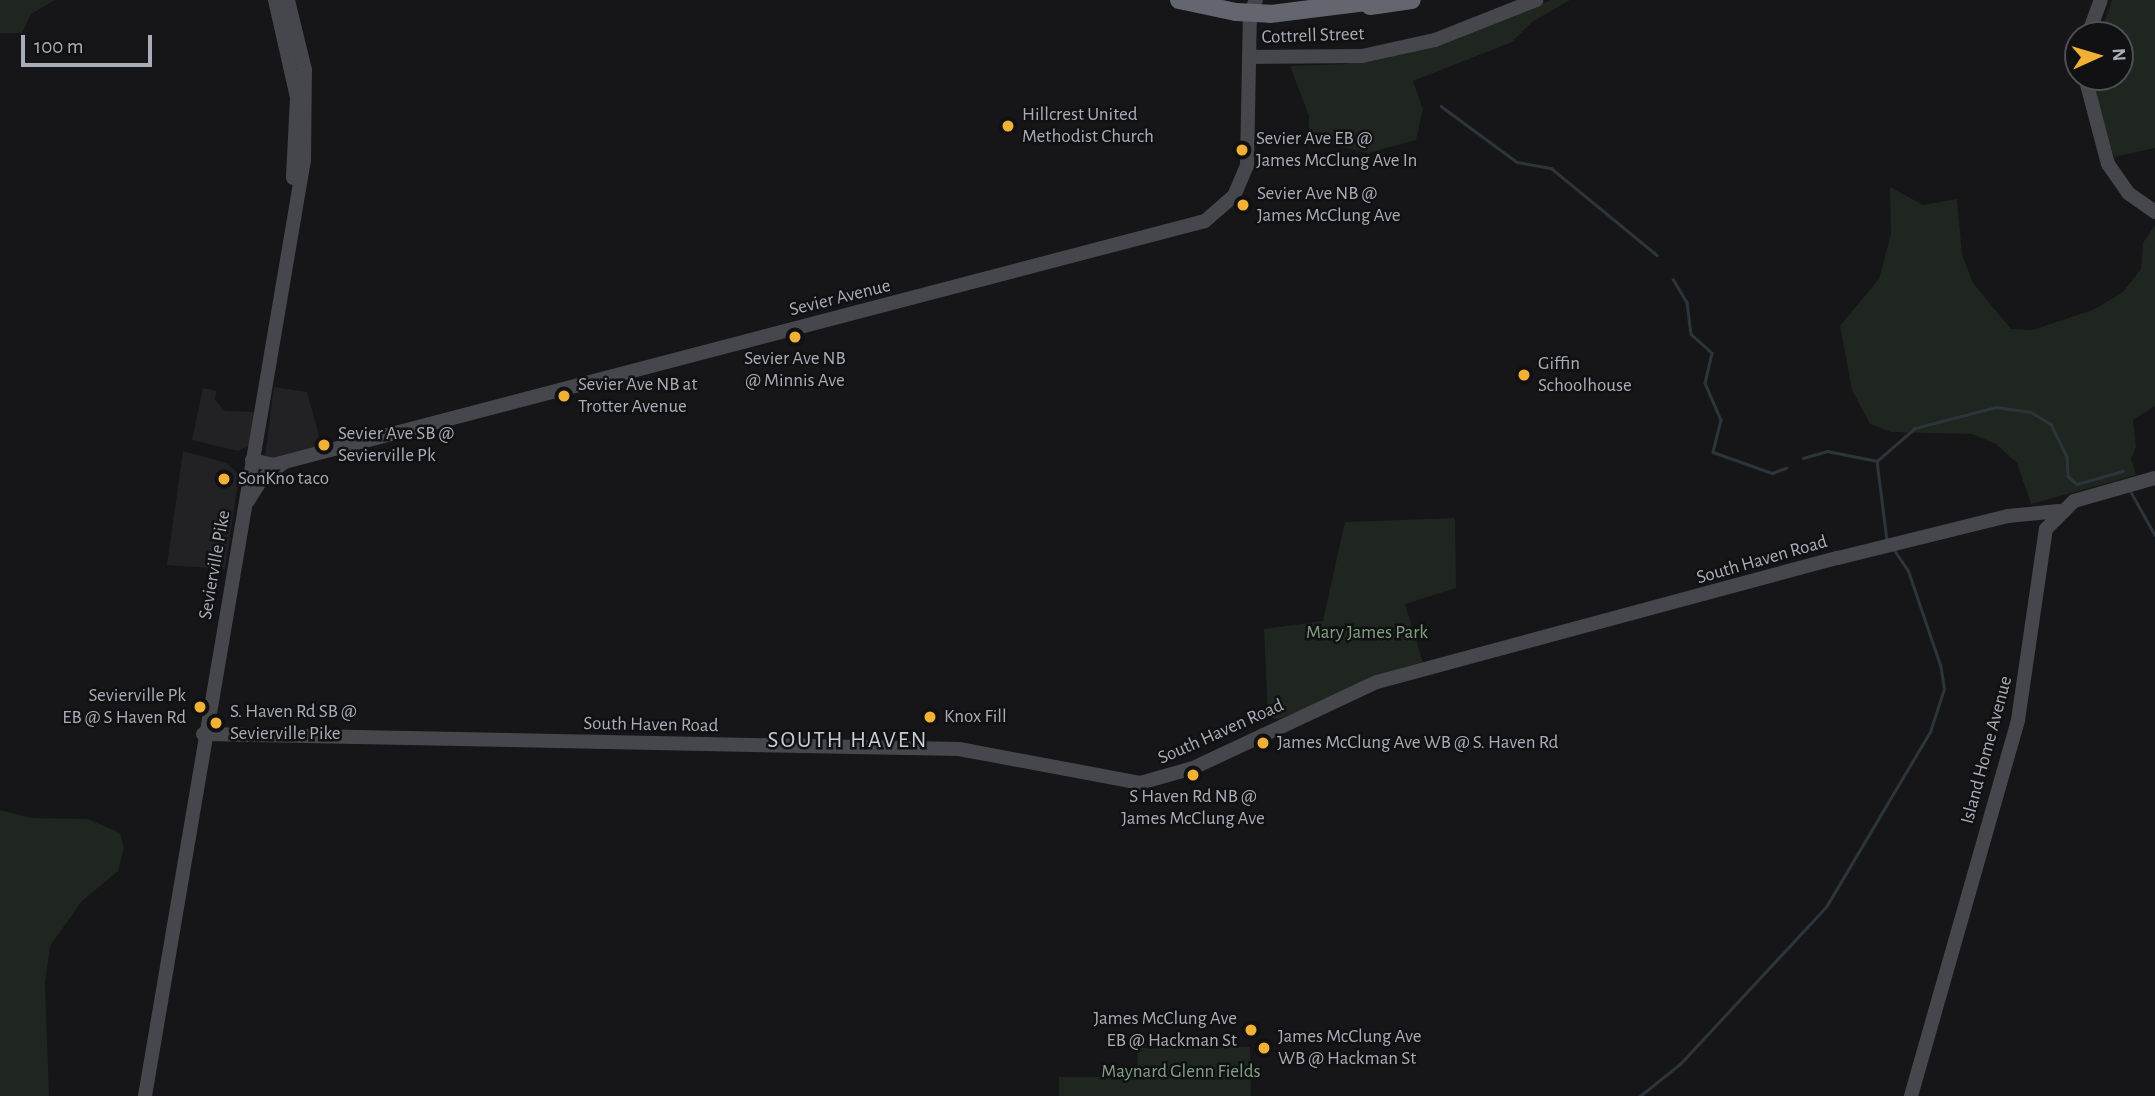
<!DOCTYPE html>
<html>
<head>
<meta charset="utf-8">
<style>
  body { margin:0 }
  #map { position:relative; width:2155px; height:1096px; overflow:hidden; background:#161618; font-family:"Alegreya Sans",sans-serif }
  div>[style] { position:absolute }
  .built>* { inset:0; background:#222225 }
  .green>* { inset:0; background:#1e261f }
  .stream>* { height:2.5px; margin:-1.25px; padding:0 1.25px; transform-origin:1.25px; border-radius:1.25px; background:#2c353c }
  .secondary>* { height:14px; margin:-7px; padding:0 7px; transform-origin:7px; border-radius:7px; background:#45474d }
  .highway>* { height:18px; margin:-9px; padding:0 9px; transform-origin:9px; border-radius:9px; background:#63666e }
  .highway-bridge>* { height:18px; margin:-9px; padding:0 9px; transform-origin:9px; border-radius:9px; background:#63666e }
  .dots>* { width:19px; height:19px; translate:-50% -50%; box-sizing:border-box; border:4px solid #111113; border-radius:50% }
  span { translate:-50% -50%; white-space:nowrap; text-align:center; line-height:1.15; -webkit-text-stroke:5px #111113; paint-order:stroke }
  .street-label { font-size:19px; color:#a8adb8 }
  .poi-label { font-size:19px; color:#a8adb8 }
  .left { translate:0 -50%; text-align:left }
  .right { translate:-100% -50%; text-align:right }
  .park-label { font-size:19px; color:#7fa381 }
  .quarter-label { font-size:23px; color:#c9ccd4; letter-spacing:2px }
  .north { position:absolute; left:2064px; top:21px; width:70px; height:70px; box-sizing:border-box; background:#111113; border:2px solid #4d4f55; border-radius:50%; rotate:86deg; font-size:19px; font-weight:700; line-height:28px; text-align:center; color:#a8adb8 }
  .north::after { content:''; display:block; margin:auto; width:24px; height:32px; background:#f2b134; clip-path:polygon(50% 0,100% 100%,50% 72%,0 100%) }
  .scale { position:absolute; left:21px; top:35px; width:131px; height:32px; box-sizing:border-box; border:4px solid #a8adb8; border-top:0; padding-left:9px; font-size:21px; line-height:24px; white-space:nowrap; color:#a8adb8; -webkit-text-stroke:5px #111113; paint-order:stroke }
</style>
</head>
<body>
<div id="map">
  <div class="built">
    <i style="clip-path:polygon(274px 387px,307px 392px,322px 447px,273px 461px,265px 457px)"></i>
    <i style="clip-path:polygon(203px 388px,216px 391px,215px 400px,225px 411px,258px 412px,250px 445px,238px 451px,192px 440px)"></i>
    <i style="clip-path:polygon(183px 451px,227px 463px,239px 475px,225px 569px,167px 565px)"></i>
  </div>
  <div class="green">
    <i style="clip-path:polygon(0 0,55px 0,31px 14px,22px 33px,0 33px)"></i>
    <i style="clip-path:polygon(1551px 0,1570px 0,1532px 22px,1512px 42px,1413px 81px,1423px 109px,1416px 140px,1368px 153px,1309px 139px,1309px 116px,1290px 66px,1345px 64px,1429px 47px)"></i>
    <i style="clip-path:polygon(2112px 0,2155px 0,2155px 148px,2114px 157px,2093px 90px,2093px 77px,2120px 77px,2120px 35px,2100px 35px)"></i>
    <i style="clip-path:polygon(1890px 187px,1923px 205px,1957px 199px,1962px 255px,1973px 283px,2011px 329px,2033px 330px,2093px 310px,2123px 292px,2141px 269px,2143px 243px,2155px 225px,2155px 406px,2133px 420px,2136px 447px,2131px 459px,2136px 475px,2031px 504px,2017px 463px,1996px 444px,1972px 434px,1891px 432px,1870px 424px,1852px 390px,1840px 326px,1879px 279px,1891px 234px)"></i>
    <i style="clip-path:polygon(1455px 518px,1456px 588px,1405px 604px,1423px 663px,1279px 719px,1268px 718px,1264px 629px,1323px 621px,1345px 522px)"></i>
    <i style="clip-path:polygon(0 810px,31px 818px,88px 819px,120px 833px,124px 848px,118px 871px,82px 901px,50px 946px,45px 983px,49px 1096px,0 1096px)"></i>
    <i style="clip-path:polygon(1250px 1047px,1251px 1096px,1059px 1096px,1059px 1077px,1138px 1077px,1137px 1048px)"></i>
  </div>
  <div class="stream">
    <i style="left:1441px;top:106px;width:94px;rotate:36.4deg"></i>
    <i style="left:1517px;top:162px;width:35px;rotate:10deg"></i>
    <i style="left:1551px;top:168px;width:137px;rotate:39.4deg"></i>
    <i style="left:1673px;top:279px;width:27px;rotate:59deg"></i>
    <i style="left:1687px;top:302px;width:32px;rotate:83deg"></i>
    <i style="left:1691px;top:334px;width:28px;rotate:42deg"></i>
    <i style="left:1712px;top:353px;width:31px;rotate:103deg"></i>
    <i style="left:1705px;top:383px;width:40px;rotate:66.6deg"></i>
    <i style="left:1721px;top:420px;width:33px;rotate:104deg"></i>
    <i style="left:1713px;top:452px;width:63px;rotate:19.6deg"></i>
    <i style="left:1772px;top:473px;width:15px;rotate:-20deg"></i>
    <i style="left:1803px;top:458px;width:25px;rotate:-16deg"></i>
    <i style="left:1827px;top:451px;width:51px;rotate:11.3deg"></i>
    <i style="left:1877px;top:461px;width:50px;rotate:-41deg"></i>
    <i style="left:1915px;top:428px;width:84px;rotate:-14.5deg"></i>
    <i style="left:1996px;top:407px;width:35px;rotate:8deg"></i>
    <i style="left:2031px;top:412px;width:23px;rotate:31deg"></i>
    <i style="left:2051px;top:424px;width:37px;rotate:64deg"></i>
    <i style="left:2067px;top:457px;width:19px;rotate:87deg"></i>
    <i style="left:2068px;top:476px;width:12px;rotate:42deg"></i>
    <i style="left:2077px;top:484px;width:48px;rotate:-15.8deg"></i>
    <i style="left:1877px;top:461px;width:80px;rotate:82.8deg"></i>
    <i style="left:2131px;top:492px;width:49px;rotate:60.8deg"></i>
    <i style="left:1640px;top:1096px;width:51px;rotate:-38.7deg"></i>
    <i style="left:1680px;top:1064px;width:214px;rotate:-47.1deg"></i>
    <i style="left:1826px;top:907px;width:204px;rotate:-59.3deg"></i>
    <i style="left:1930px;top:732px;width:45px;rotate:-72deg"></i>
    <i style="left:1944px;top:689px;width:24px;rotate:-99deg"></i>
    <i style="left:1940px;top:665px;width:99px;rotate:-108.8deg"></i>
    <i style="left:1908px;top:571px;width:25px;rotate:-124deg"></i>
  </div>
  <div class="secondary">
    <i style="left:275px;top:0;width:100px;rotate:77.3deg"></i>
    <i style="left:297px;top:98px;width:80px;rotate:92.9deg"></i>
    <i style="left:2088px;top:35px;width:37px;rotate:-70deg"></i>
    <i style="left:1249px;top:57px;width:113px;rotate:-0.5deg"></i>
    <i style="left:1362px;top:56px;width:75px;rotate:-12.4deg"></i>
    <i style="left:1435px;top:40px;width:109px;rotate:-21.6deg"></i>
    <i style="left:2085px;top:77px;width:90px;rotate:75.2deg"></i>
    <i style="left:2108px;top:164px;width:35px;rotate:55deg"></i>
    <i style="left:2128px;top:193px;width:33px;rotate:35deg"></i>
    <i style="left:252px;top:460px;width:22px;rotate:13deg"></i>
    <i style="left:273px;top:465px;width:963px;rotate:-14.67deg"></i>
    <i style="left:1205px;top:221px;width:38px;rotate:-41deg"></i>
    <i style="left:1234px;top:196px;width:34px;rotate:-67deg"></i>
    <i style="left:1247px;top:165px;width:151px;rotate:-88.9deg"></i>
    <i style="left:1250px;top:14px;width:15px;rotate:-67deg"></i>
    <i style="left:248px;top:501px;width:26px;rotate:-58deg"></i>
    <i style="left:262px;top:479px;width:26px;rotate:-37deg"></i>
    <i style="left:203px;top:734px;width:756px;rotate:1.14deg"></i>
    <i style="left:959px;top:749px;width:184px;rotate:10.6deg"></i>
    <i style="left:1140px;top:783px;width:55px;rotate:-15.8deg"></i>
    <i style="left:1193px;top:768px;width:203px;rotate:-25.1deg"></i>
    <i style="left:1377px;top:682px;width:477px;rotate:-15.1deg"></i>
    <i style="left:1838px;top:558px;width:175px;rotate:-13.9deg"></i>
    <i style="left:2008px;top:516px;width:51px;rotate:-5.6deg"></i>
    <i style="left:145px;top:1096px;width:949px;rotate:-80.36deg"></i>
    <i style="left:304px;top:160px;width:90px;rotate:-89.4deg"></i>
    <i style="left:305px;top:70px;width:72px;rotate:-103.7deg"></i>
    <i style="left:1911px;top:1096px;width:391px;rotate:-74.1deg"></i>
    <i style="left:2018px;top:720px;width:193px;rotate:-81.7deg"></i>
    <i style="left:2046px;top:529px;width:40px;rotate:-45deg"></i>
    <i style="left:2074px;top:501px;width:84px;rotate:-15.9deg"></i>
  </div>
  <div class="highway">
    <i style="left:1179px;top:0;width:58px;rotate:11.9deg"></i>
    <i style="left:1370px;top:6px;width:42px;rotate:-8.1deg"></i>
    <i style="left:1270px;top:14px;width:113px;rotate:-7.1deg"></i>
  </div>
  <div class="highway-bridge">
    <i style="left:1236px;top:12px;width:34px;rotate:3deg"></i>
  </div>
  <div class="dots">
    <i style="left:1008px;top:126px;background:#f2b134"></i>
    <i style="left:1242px;top:150px;background:#f2b134"></i>
    <i style="left:1243px;top:205px;background:#f2b134"></i>
    <i style="left:795px;top:337px;background:#f2b134"></i>
    <i style="left:1524px;top:375px;background:#f2b134"></i>
    <i style="left:564px;top:396px;background:#f2b134"></i>
    <i style="left:324px;top:445px;background:#f2b134"></i>
    <i style="left:224px;top:479px;background:#f2b134"></i>
    <i style="left:200px;top:707px;background:#f2b134"></i>
    <i style="left:930px;top:717px;background:#f2b134"></i>
    <i style="left:216px;top:723px;background:#f2b134"></i>
    <i style="left:1263px;top:743px;background:#f2b134"></i>
    <i style="left:1193px;top:775px;background:#f2b134"></i>
    <i style="left:1251px;top:1030px;background:#f2b134"></i>
    <i style="left:1264px;top:1048px;background:#f2b134"></i>
  </div>
  <div class="street-label">
    <span style="left:1313px;top:36px;rotate:-2deg">Cottrell Street</span>
    <span style="left:840px;top:298px;rotate:-14deg">Sevier Avenue</span>
    <span style="left:1762px;top:560px;rotate:-16deg">South Haven Road</span>
    <span style="left:215px;top:565px;rotate:-80deg">Sevierville Pike</span>
    <span style="left:651px;top:725px;rotate:1deg">South Haven Road</span>
    <span style="left:1221px;top:732px;rotate:-24deg">South Haven Road</span>
    <span style="left:1987px;top:750px;rotate:-75deg">Island Home Avenue</span>
  </div>
  <div class="poi-label">
    <span class="left" style="left:1022px;top:126px">Hillcrest United<br>Methodist Church</span>
    <span class="left" style="left:1256px;top:150px">Sevier Ave EB @<br>James McClung Ave In</span>
    <span class="left" style="left:1257px;top:205px">Sevier Ave NB @<br>James McClung Ave</span>
    <span style="left:795px;top:370px">Sevier Ave NB<br>@ Minnis Ave</span>
    <span class="left" style="left:1538px;top:375px">Giffin<br>Schoolhouse</span>
    <span class="left" style="left:578px;top:396px">Sevier Ave NB at<br>Trotter Avenue</span>
    <span class="left" style="left:338px;top:445px">Sevier Ave SB @<br>Sevierville Pk</span>
    <span class="left" style="left:238px;top:479px">SonKno taco</span>
    <span class="right" style="left:186px;top:707px">Sevierville Pk<br>EB @ S Haven Rd</span>
    <span class="left" style="left:230px;top:723px">S. Haven Rd SB @<br>Sevierville Pike</span>
    <span class="left" style="left:944px;top:717px">Knox Fill</span>
    <span class="left" style="left:1277px;top:743px">James McClung Ave WB @ S. Haven Rd</span>
    <span style="left:1193px;top:808px">S Haven Rd NB @<br>James McClung Ave</span>
    <span class="right" style="left:1237px;top:1030px">James McClung Ave<br>EB @ Hackman St</span>
    <span class="left" style="left:1278px;top:1048px">James McClung Ave<br>WB @ Hackman St</span>
  </div>
  <div class="park-label">
    <span style="left:1367px;top:633px">Mary James Park</span>
    <span style="left:1181px;top:1072px">Maynard Glenn Fields</span>
  </div>
  <div class="quarter-label">
    <span style="left:848px;top:741px">SOUTH HAVEN</span>
  </div>
  <div class="north">N</div>
  <div class="scale">100 m</div>
</div>
</body>
</html>
